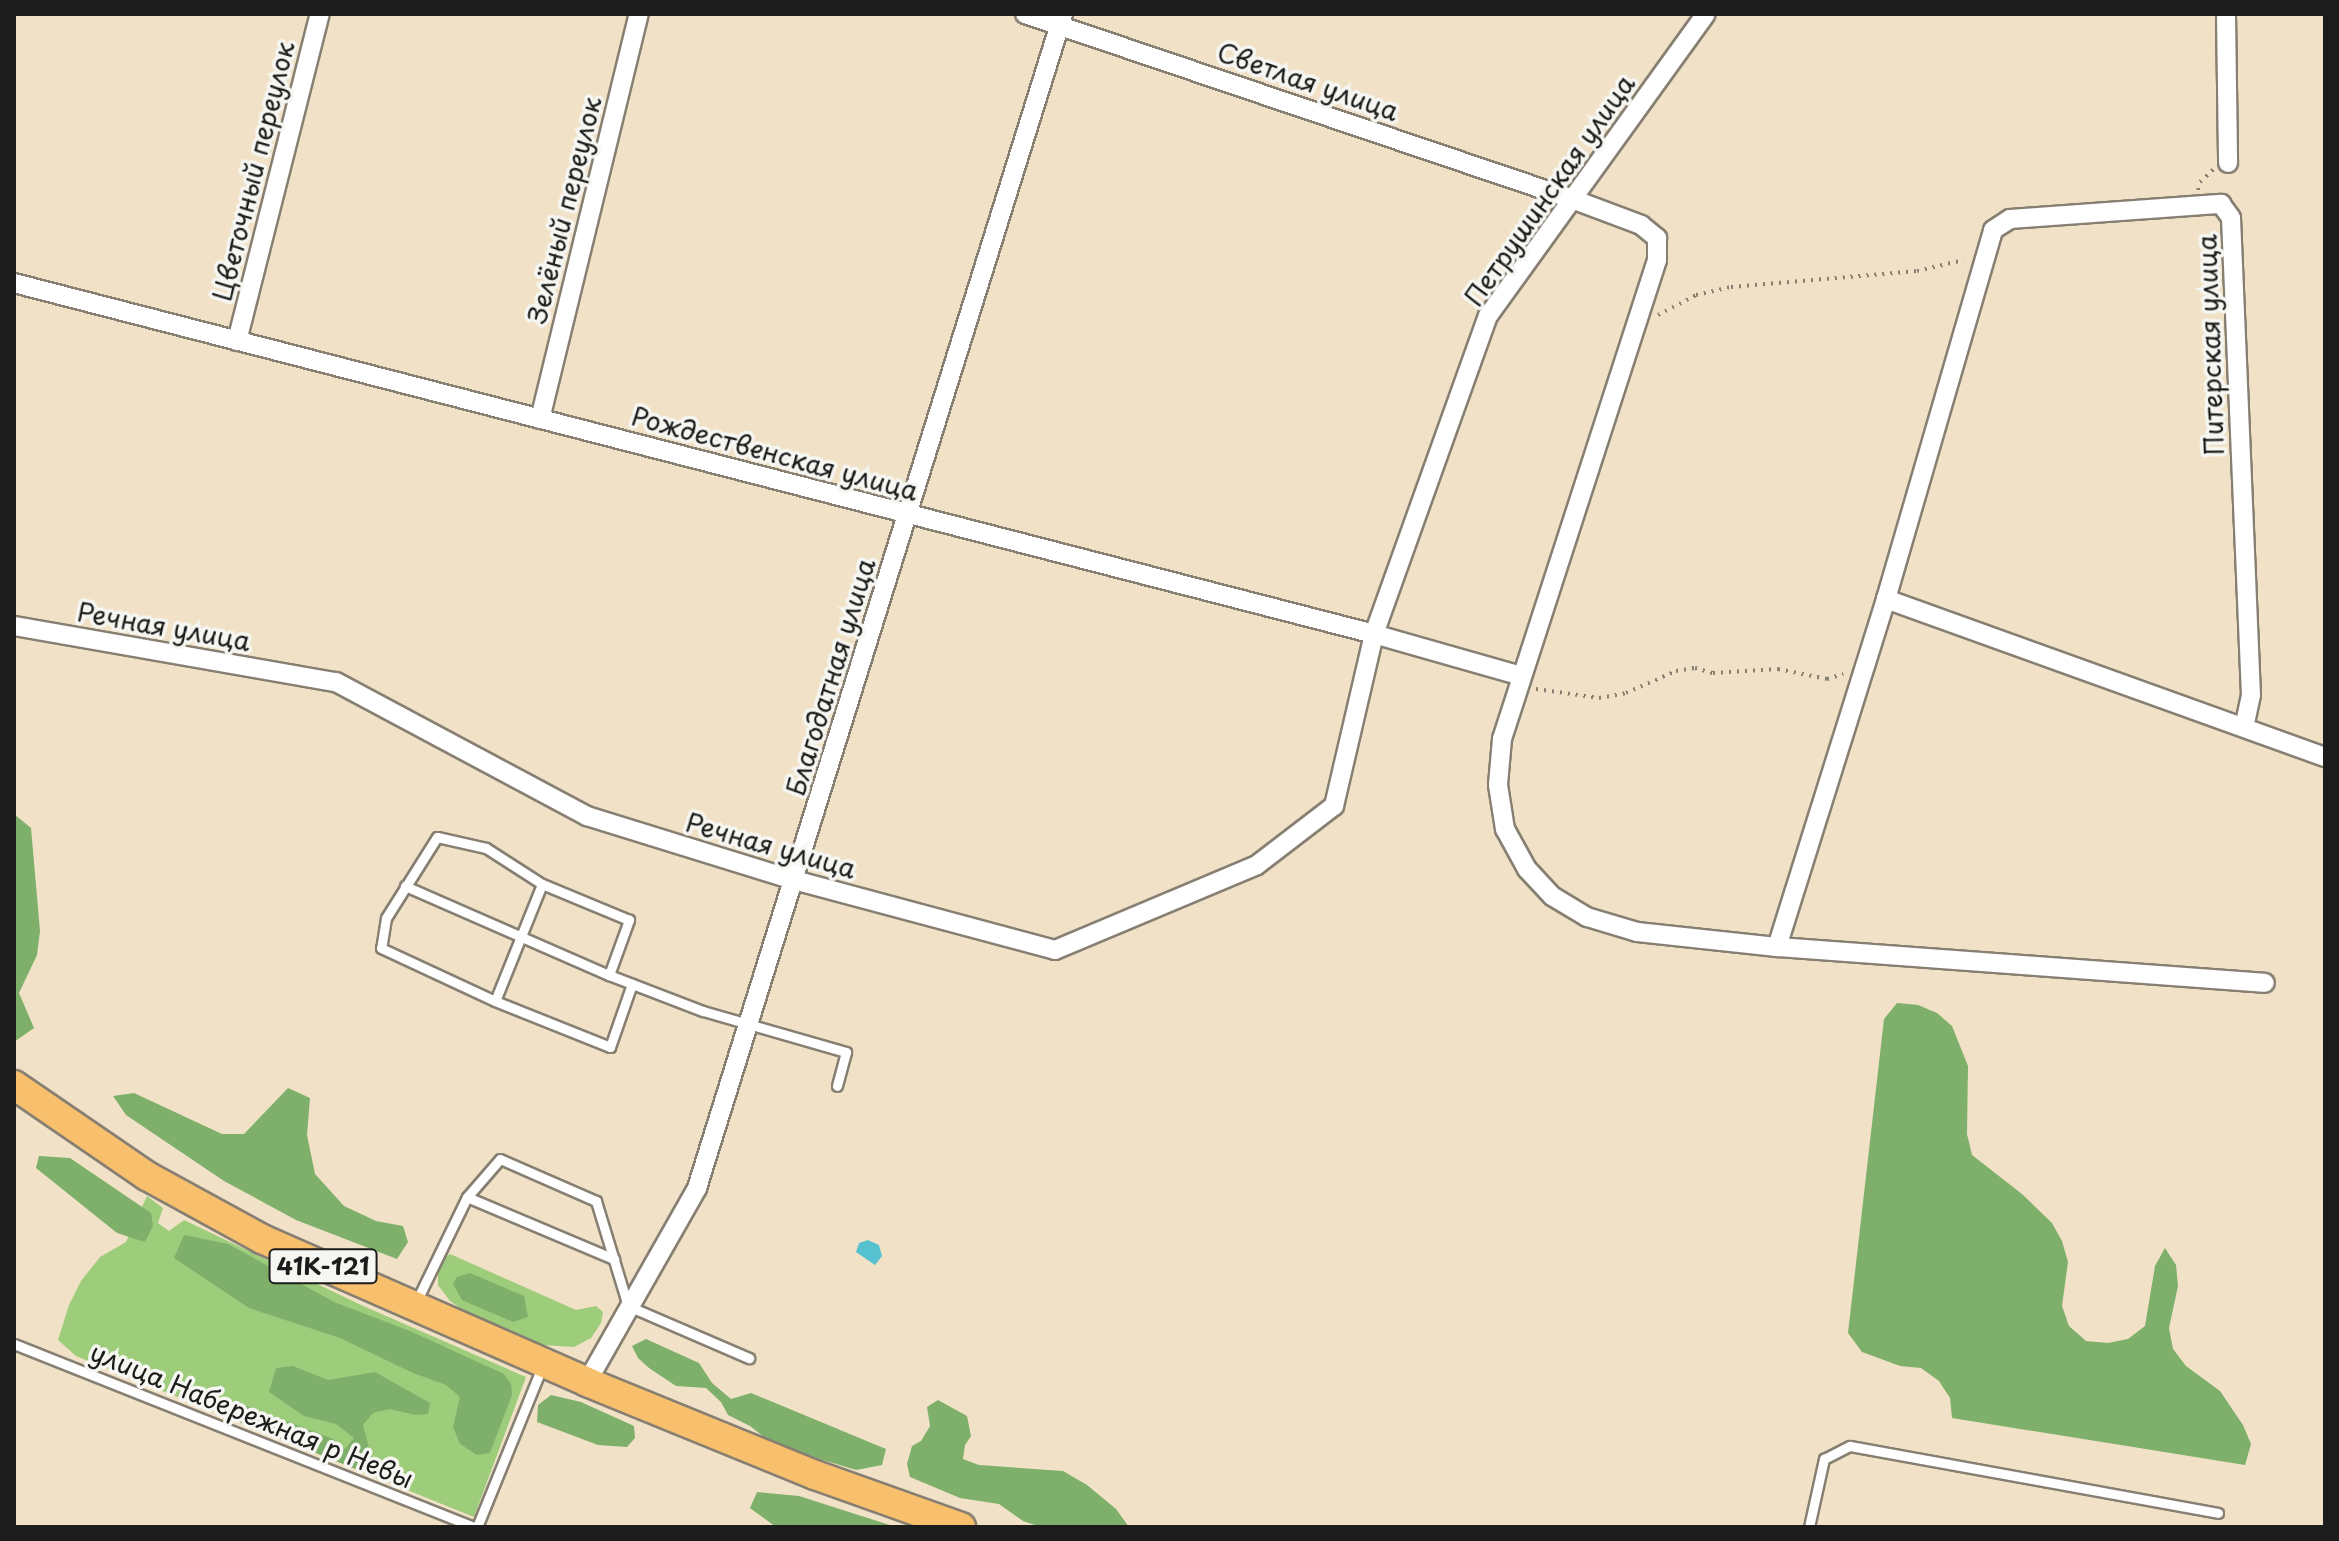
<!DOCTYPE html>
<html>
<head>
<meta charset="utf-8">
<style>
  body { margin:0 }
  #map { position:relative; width:2339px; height:1541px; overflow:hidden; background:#f1e2c7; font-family:"Playpen Sans",sans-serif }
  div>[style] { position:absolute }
  .green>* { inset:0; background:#9dcc7b }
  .forest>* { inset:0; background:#7eb06b }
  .water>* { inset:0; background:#56c2d0 }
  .path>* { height:4px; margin-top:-2px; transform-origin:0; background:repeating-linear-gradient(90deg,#867f72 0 2px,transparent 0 8px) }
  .roads { filter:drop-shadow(2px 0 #867f72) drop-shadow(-2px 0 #867f72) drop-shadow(0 2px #867f72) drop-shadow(0 -2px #867f72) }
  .lane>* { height:9px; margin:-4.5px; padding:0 4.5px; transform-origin:4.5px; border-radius:4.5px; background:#fff }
  .street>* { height:18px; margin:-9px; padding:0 9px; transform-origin:9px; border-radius:9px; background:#fff }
  .primary>* { height:28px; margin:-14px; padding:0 14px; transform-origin:14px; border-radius:14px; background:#f8bf6c }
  span { translate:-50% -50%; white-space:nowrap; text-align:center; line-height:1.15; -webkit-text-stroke:7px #f6f6f2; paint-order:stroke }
  .shield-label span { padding:2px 6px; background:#f6f6f2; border:2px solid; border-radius:6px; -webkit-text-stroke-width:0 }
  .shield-label { font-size:24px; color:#1c1c1c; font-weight:700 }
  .street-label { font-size:26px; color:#1c1c1c }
  .frame { position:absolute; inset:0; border:16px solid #1c1c1c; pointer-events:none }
</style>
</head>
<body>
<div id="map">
  <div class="green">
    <i style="clip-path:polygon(147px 1196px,163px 1208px,158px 1223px,169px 1231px,184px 1220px,361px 1305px,526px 1377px,474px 1517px,76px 1356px,58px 1340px,69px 1305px,81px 1281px,100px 1257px,126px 1242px)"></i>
    <i style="clip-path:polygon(450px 1254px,576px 1310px,596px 1306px,603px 1312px,601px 1323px,591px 1338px,574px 1347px,526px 1344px,492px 1330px,450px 1301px,438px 1285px,438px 1263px)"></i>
  </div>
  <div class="forest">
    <i style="clip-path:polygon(14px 814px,31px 828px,40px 931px,37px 955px,19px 993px,34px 1028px,14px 1042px)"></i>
    <i style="clip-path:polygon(1897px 1003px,1918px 1005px,1937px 1013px,1952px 1026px,1968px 1066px,1967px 1134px,1972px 1155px,2022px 1194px,2052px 1223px,2062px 1241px,2068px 1262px,2062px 1306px,2069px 1326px,2086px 1341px,2108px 1343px,2128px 1339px,2145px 1326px,2155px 1266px,2165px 1248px,2176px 1265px,2178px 1286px,2169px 1328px,2173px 1349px,2186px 1366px,2220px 1391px,2243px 1425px,2251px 1444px,2245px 1465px,1952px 1418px,1950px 1398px,1939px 1381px,1921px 1368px,1900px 1366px,1862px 1352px,1848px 1333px,1884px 1019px)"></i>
    <i style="clip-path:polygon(288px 1088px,310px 1098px,307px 1135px,315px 1174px,344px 1206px,376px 1221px,403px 1226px,408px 1242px,397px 1259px,296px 1220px,224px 1181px,126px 1115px,113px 1096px,134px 1093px,222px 1134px,244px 1134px)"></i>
    <i style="clip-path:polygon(39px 1156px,70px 1158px,151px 1213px,153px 1226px,145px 1242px,117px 1233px,36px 1168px)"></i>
    <i style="clip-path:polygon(184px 1235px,228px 1244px,334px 1302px,410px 1331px,504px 1374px,511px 1384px,512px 1395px,490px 1453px,477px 1455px,460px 1444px,453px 1427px,460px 1397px,446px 1385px,413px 1373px,340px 1338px,249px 1308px,174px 1258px)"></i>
    <i style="clip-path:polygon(470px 1273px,524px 1296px,528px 1317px,513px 1322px,462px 1300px,453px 1284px,457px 1277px)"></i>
    <i style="clip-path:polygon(646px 1339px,699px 1363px,712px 1383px,731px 1399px,751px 1393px,886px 1449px,882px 1465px,856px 1470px,774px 1445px,750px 1426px,728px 1415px,721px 1402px,706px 1388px,676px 1386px,649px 1368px,638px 1358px,632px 1346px)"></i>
    <i style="clip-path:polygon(293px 1366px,328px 1380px,375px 1372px,430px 1403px,428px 1414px,415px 1415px,390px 1409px,373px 1413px,363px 1425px,372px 1459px,382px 1471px,383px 1480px,232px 1419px,230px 1407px,234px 1401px,333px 1439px,345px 1449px,354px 1438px,336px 1424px,304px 1416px,269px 1392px,276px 1368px)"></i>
    <i style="clip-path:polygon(551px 1395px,581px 1402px,634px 1426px,635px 1438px,627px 1447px,598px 1445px,537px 1422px,538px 1405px)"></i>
    <i style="clip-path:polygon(938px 1400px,967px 1416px,971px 1436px,965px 1445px,963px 1459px,979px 1465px,1063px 1471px,1087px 1485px,1116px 1509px,1129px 1527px,1041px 1527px,1023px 1521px,999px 1504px,960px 1498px,910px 1477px,907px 1464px,912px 1446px,921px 1441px,930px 1426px,927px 1407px)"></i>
    <i style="clip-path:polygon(757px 1492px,799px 1496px,896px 1527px,776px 1527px,750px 1508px)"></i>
  </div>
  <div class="water">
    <i style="clip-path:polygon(868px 1240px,879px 1245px,882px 1256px,875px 1265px,856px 1252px,859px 1243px)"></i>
  </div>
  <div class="path">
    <i style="left:2198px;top:190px;width:8px;rotate:-76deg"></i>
    <i style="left:2200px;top:182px;width:19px;rotate:-43deg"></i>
    <i style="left:1658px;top:315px;width:43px;rotate:-27.8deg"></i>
    <i style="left:1696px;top:295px;width:36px;rotate:-13deg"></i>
    <i style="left:1731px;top:287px;width:187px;rotate:-4.9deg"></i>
    <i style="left:1917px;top:271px;width:48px;rotate:-13.2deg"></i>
    <i style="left:1536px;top:689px;width:64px;rotate:8.1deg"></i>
    <i style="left:1599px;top:698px;width:27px;rotate:-10deg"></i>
    <i style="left:1626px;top:693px;width:55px;rotate:-23.7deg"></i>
    <i style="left:1676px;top:671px;width:19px;rotate:-9deg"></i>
    <i style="left:1695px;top:668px;width:19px;rotate:16deg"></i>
    <i style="left:1713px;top:673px;width:65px;rotate:-3.5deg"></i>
    <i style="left:1778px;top:669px;width:50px;rotate:11.5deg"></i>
    <i style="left:1827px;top:679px;width:17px;rotate:-17deg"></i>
  </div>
  <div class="roads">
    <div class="lane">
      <i style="left:405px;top:886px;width:223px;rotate:23.6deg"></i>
      <i style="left:609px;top:975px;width:101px;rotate:21deg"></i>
      <i style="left:703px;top:1011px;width:149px;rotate:16deg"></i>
      <i style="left:846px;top:1052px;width:35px;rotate:105deg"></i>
      <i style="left:609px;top:975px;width:59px;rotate:-70deg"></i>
      <i style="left:629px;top:920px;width:94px;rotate:-157.5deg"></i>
      <i style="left:542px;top:884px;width:67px;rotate:-147.3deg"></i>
      <i style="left:486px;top:848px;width:50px;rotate:-167.3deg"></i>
      <i style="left:437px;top:837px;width:96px;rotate:122.2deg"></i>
      <i style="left:386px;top:918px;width:30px;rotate:99deg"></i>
      <i style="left:381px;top:948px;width:126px;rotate:24.9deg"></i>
      <i style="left:495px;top:1001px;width:124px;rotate:21.8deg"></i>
      <i style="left:610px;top:1047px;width:67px;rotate:-70.8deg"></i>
      <i style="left:495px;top:1001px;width:126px;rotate:-68.1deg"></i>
      <i style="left:467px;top:1197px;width:50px;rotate:-49deg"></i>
      <i style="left:500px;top:1159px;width:105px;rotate:23.6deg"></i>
      <i style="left:596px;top:1201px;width:110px;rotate:73.1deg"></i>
      <i style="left:628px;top:1306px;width:132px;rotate:23.3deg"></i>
      <i style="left:416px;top:1302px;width:117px;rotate:-64.1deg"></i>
      <i style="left:467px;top:1197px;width:160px;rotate:22.9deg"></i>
      <i style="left:14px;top:1344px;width:494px;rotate:21.7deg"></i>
      <i style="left:477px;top:1527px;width:173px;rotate:-67.9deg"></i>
      <i style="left:1809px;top:1527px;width:70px;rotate:-77.6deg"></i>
      <i style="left:1824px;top:1459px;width:29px;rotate:-27deg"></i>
      <i style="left:1850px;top:1446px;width:374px;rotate:10.3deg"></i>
    </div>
    <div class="street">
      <i style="left:1025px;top:14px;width:577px;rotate:18.69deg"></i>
      <i style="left:1572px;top:199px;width:74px;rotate:20.6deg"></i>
      <i style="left:1641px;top:225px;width:21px;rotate:39deg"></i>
      <i style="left:1657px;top:238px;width:22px;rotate:90deg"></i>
      <i style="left:1657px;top:260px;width:503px;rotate:107.93deg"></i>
      <i style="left:1502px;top:739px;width:46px;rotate:95deg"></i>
      <i style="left:1498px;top:785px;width:45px;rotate:81deg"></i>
      <i style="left:1505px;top:829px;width:46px;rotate:61.2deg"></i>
      <i style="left:1527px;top:869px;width:37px;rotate:47deg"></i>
      <i style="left:1552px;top:896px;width:41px;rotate:31deg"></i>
      <i style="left:1587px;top:917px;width:52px;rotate:16.7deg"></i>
      <i style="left:1637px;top:932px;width:141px;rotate:6.1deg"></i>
      <i style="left:1777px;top:947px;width:489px;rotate:4.2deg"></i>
      <i style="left:2226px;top:14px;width:149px;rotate:89.2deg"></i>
      <i style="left:14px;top:283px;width:1405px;rotate:14.47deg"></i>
      <i style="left:1374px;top:634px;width:153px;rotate:15.9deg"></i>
      <i style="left:237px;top:341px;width:337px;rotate:-75.8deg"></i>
      <i style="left:540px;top:419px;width:417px;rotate:-76.3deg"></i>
      <i style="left:1886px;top:599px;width:384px;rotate:-73.8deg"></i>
      <i style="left:1993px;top:230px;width:20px;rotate:-33deg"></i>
      <i style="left:2010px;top:219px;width:212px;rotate:-4.1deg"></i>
      <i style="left:2221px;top:204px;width:17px;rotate:54deg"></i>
      <i style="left:2231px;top:218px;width:477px;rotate:87.6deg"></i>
      <i style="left:2251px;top:695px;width:33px;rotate:102deg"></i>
      <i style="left:14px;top:626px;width:327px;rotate:9.9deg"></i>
      <i style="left:336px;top:682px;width:285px;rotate:28.1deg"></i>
      <i style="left:587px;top:816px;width:217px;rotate:17.2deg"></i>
      <i style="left:794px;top:880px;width:270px;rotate:15deg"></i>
      <i style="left:1055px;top:950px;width:219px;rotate:-22.8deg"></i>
      <i style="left:1257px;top:865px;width:97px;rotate:-37.5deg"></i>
      <i style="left:1334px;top:806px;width:177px;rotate:-76.9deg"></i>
      <i style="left:1374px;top:634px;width:338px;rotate:-70.3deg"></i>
      <i style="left:1488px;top:316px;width:372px;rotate:-54.2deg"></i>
      <i style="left:1777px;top:947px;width:365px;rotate:-72.6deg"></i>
      <i style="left:1886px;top:599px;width:467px;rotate:19.8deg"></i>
      <i style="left:587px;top:1382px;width:223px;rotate:-60.4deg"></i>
      <i style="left:697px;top:1188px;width:1230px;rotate:-72.68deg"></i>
    </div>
    <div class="primary">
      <i style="left:14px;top:1085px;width:161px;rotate:34.4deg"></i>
      <i style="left:147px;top:1176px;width:131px;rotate:28.7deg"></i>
      <i style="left:262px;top:1239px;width:355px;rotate:23.7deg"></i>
      <i style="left:587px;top:1382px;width:246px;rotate:22.2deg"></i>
      <i style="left:815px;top:1475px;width:155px;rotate:19.6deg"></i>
    </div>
  </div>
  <div class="shield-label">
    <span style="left:323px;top:1266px">41К-121</span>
  </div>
  <div class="street-label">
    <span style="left:1308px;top:81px;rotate:19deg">Светлая улица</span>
    <span style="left:253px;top:171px;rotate:-76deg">Цветочный переулок</span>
    <span style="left:1549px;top:190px;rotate:-55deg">Петрушинская улица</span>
    <span style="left:564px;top:210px;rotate:-76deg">Зелёный переулок</span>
    <span style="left:2210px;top:345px;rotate:-92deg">Питерская улица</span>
    <span style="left:775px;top:453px;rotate:15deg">Рождественская улица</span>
    <span style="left:164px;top:626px;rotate:10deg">Речная улица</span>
    <span style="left:830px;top:677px;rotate:-73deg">Благодатная улица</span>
    <span style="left:771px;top:845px;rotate:16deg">Речная улица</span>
    <span style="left:252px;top:1415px;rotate:22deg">улица Набережная р Невы</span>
  </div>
  <div class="frame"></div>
</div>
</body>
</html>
